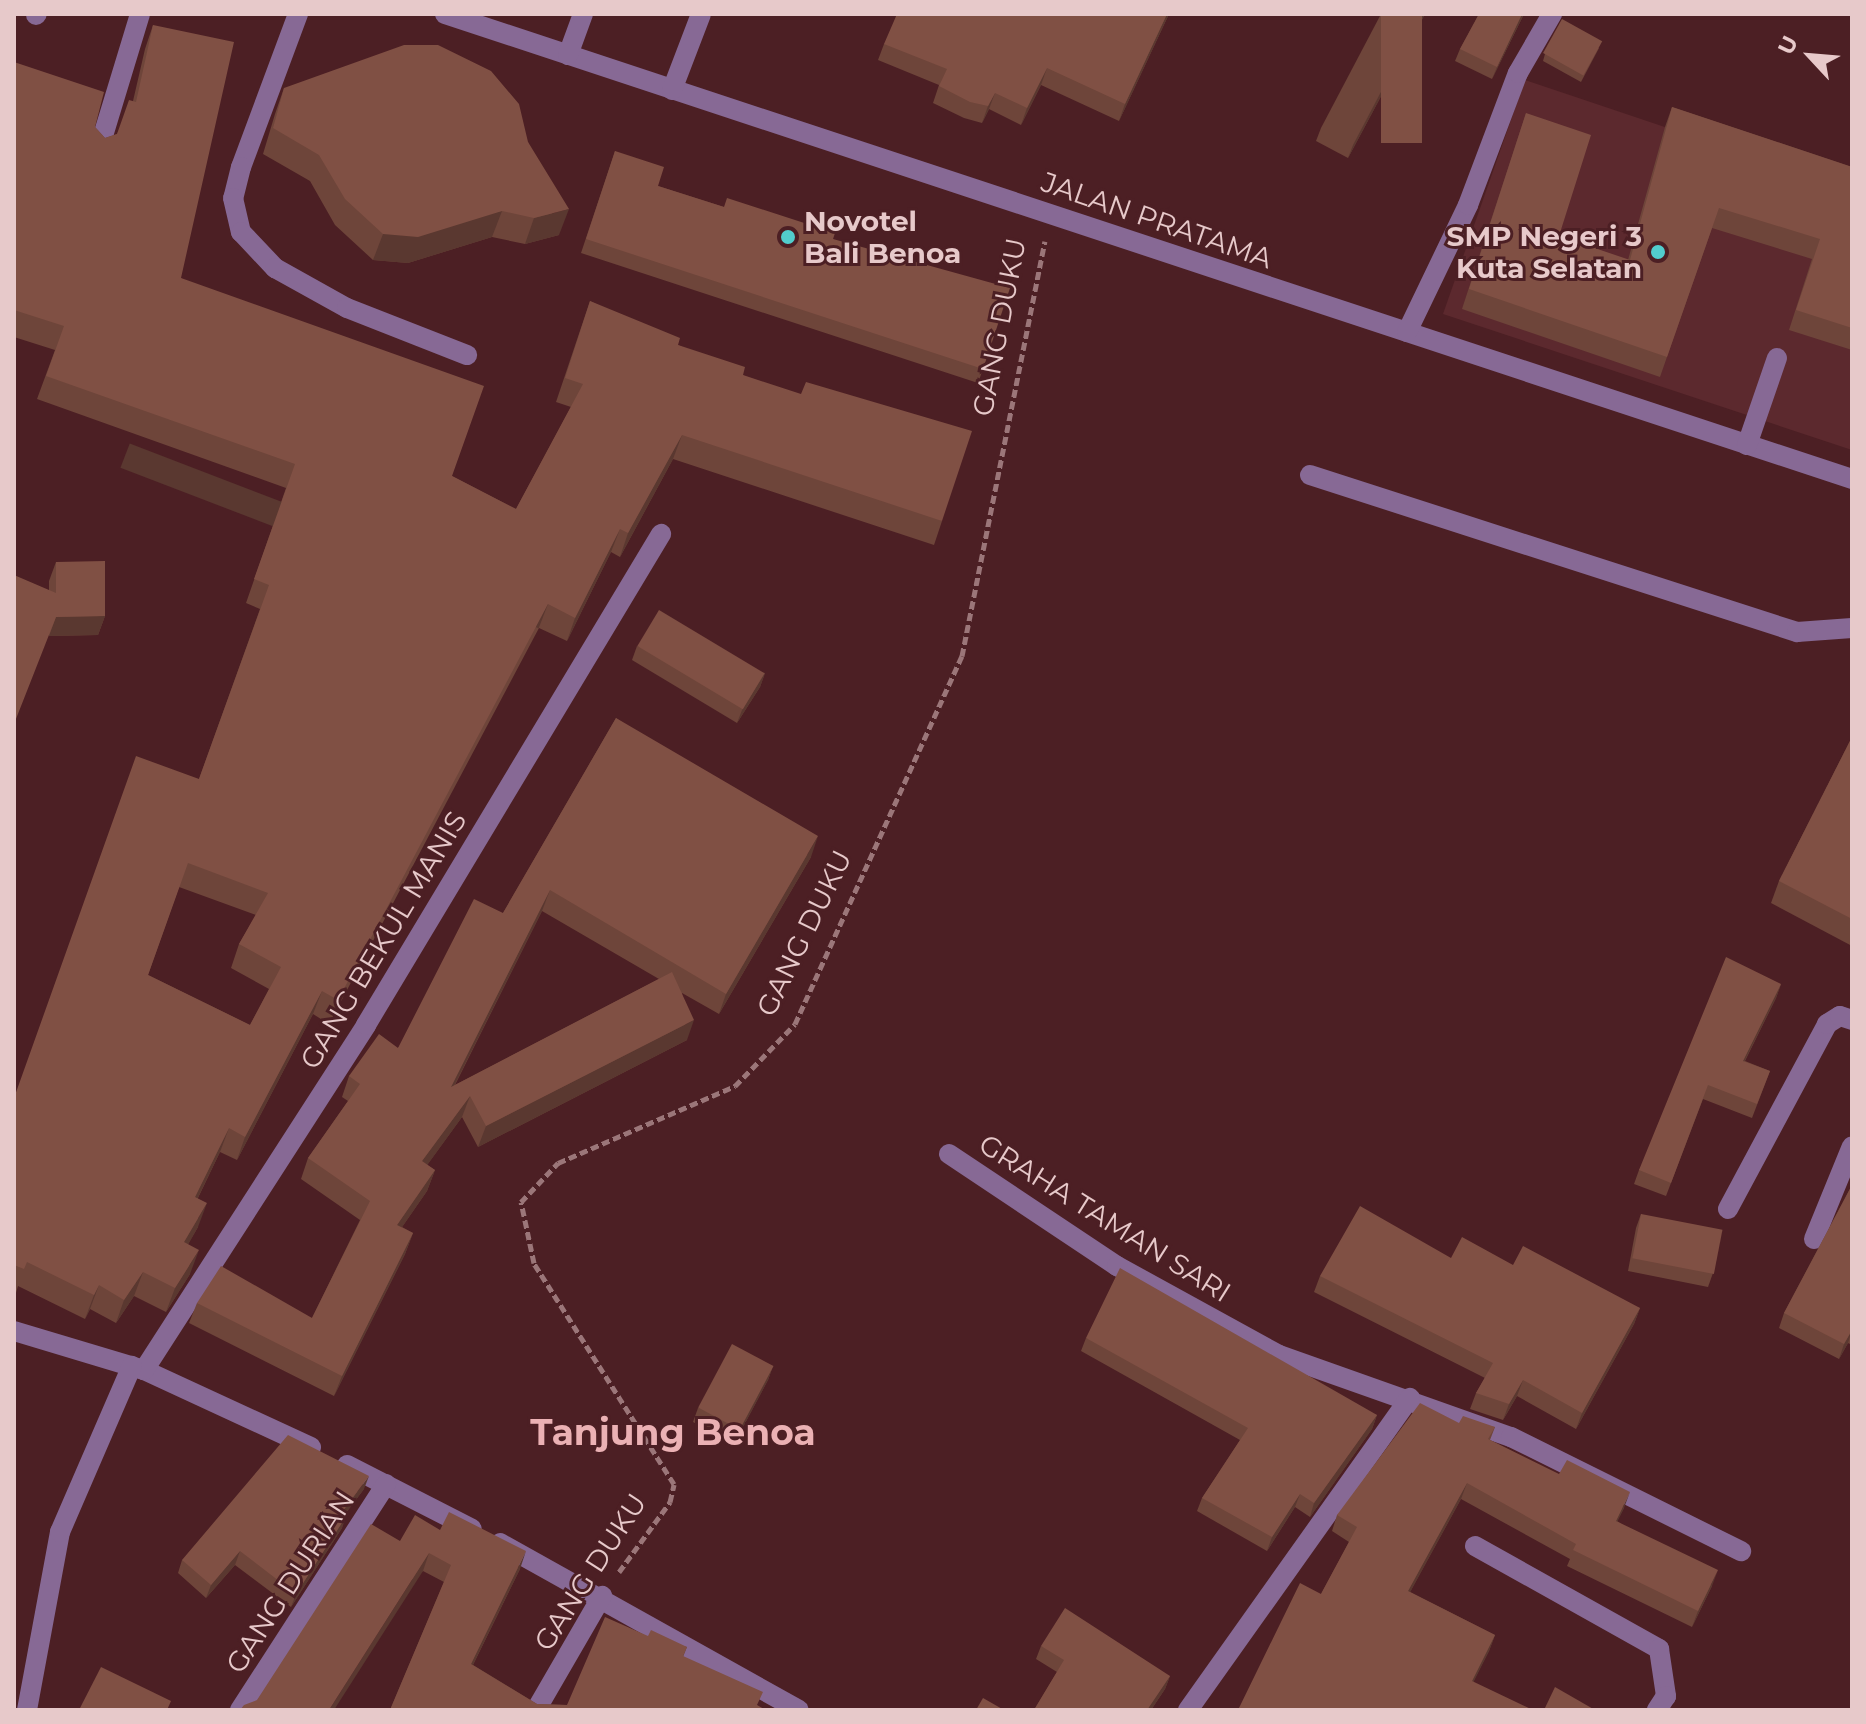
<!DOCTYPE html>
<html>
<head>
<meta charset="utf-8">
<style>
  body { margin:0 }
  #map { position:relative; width:1866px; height:1724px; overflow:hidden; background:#4c1f24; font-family:Montserrat,sans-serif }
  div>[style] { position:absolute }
  .built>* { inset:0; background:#5c292e }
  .path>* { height:5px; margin-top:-2.5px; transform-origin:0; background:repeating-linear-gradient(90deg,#9b7679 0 8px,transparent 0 12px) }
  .minor>* { height:20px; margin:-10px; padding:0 10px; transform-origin:10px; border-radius:10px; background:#876995 }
  .wall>* { inset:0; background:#6e453a }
  .shaded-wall>* { inset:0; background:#5a3830; transform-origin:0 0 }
  .building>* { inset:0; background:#805044; transform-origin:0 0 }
  .dots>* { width:22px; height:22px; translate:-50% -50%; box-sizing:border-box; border:4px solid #4c1f24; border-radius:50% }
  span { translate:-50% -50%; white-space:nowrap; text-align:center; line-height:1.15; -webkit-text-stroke:6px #4c1f24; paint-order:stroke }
  .street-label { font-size:28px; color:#e7c9ca }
  .poi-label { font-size:28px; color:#e7c9ca; font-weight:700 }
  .left { translate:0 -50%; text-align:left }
  .right { translate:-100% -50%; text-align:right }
  .district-label { font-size:36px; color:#ebb1b4; font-weight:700 }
  .frame { position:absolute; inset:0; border:16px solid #e7c9ca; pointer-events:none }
  .north { position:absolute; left:1770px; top:16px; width:80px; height:80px; -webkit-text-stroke:6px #4c1f24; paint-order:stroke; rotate:296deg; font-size:22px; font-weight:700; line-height:32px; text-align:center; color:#e7c9ca }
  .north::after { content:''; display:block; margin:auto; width:28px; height:36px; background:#e7c9ca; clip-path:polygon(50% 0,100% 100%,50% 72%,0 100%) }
</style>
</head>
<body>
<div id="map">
  <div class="built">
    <i style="clip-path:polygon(1525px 80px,1852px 190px,1852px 450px,1443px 314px)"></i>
  </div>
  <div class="path">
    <i style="left:619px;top:1572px;width:87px;rotate:-53.9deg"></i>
    <i style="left:670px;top:1502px;width:18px;rotate:-77deg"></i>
    <i style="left:674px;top:1484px;width:262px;rotate:-122.4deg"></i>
    <i style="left:534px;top:1263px;width:62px;rotate:-102deg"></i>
    <i style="left:521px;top:1202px;width:54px;rotate:-46.5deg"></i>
    <i style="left:558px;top:1163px;width:193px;rotate:-23.5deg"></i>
    <i style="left:735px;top:1086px;width:86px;rotate:-45.9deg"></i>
    <i style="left:795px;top:1024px;width:404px;rotate:-65.6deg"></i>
    <i style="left:962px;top:656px;width:423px;rotate:-78.7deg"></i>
  </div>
  <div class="minor">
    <i style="left:298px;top:14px;width:163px;rotate:110.4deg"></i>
    <i style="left:241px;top:167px;width:32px;rotate:104deg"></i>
    <i style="left:233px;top:198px;width:35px;rotate:77deg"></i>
    <i style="left:241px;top:232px;width:50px;rotate:46.6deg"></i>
    <i style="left:275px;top:268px;width:82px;rotate:29.1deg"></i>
    <i style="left:347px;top:308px;width:129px;rotate:21.4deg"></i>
    <i style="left:445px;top:14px;width:1482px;rotate:18.29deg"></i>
    <i style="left:36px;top:15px;width:1px;rotate:-45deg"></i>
    <i style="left:568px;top:55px;width:44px;rotate:-69.9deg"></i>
    <i style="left:672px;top:90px;width:81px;rotate:-69.1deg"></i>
    <i style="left:99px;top:149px;width:141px;rotate:-73.1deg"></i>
    <i style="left:1407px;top:332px;width:141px;rotate:-64.3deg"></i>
    <i style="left:1468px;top:205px;width:141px;rotate:-69.3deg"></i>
    <i style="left:1518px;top:73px;width:68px;rotate:-60deg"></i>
    <i style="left:1747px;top:445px;width:92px;rotate:-71deg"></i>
    <i style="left:1310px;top:475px;width:512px;rotate:17.87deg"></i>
    <i style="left:1797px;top:632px;width:55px;rotate:-4.2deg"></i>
    <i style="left:949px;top:1154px;width:202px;rotate:33.7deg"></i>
    <i style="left:1117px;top:1266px;width:185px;rotate:28.8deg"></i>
    <i style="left:1279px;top:1355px;width:246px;rotate:19.5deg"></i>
    <i style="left:1511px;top:1437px;width:257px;rotate:26.4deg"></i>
    <i style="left:1728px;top:1209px;width:210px;rotate:-61.8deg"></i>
    <i style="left:1827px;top:1024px;width:15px;rotate:-32deg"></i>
    <i style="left:1840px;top:1016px;width:13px;rotate:18deg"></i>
    <i style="left:1814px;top:1239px;width:100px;rotate:-67.8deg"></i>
    <i style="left:14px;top:1331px;width:136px;rotate:16.7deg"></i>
    <i style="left:144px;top:1370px;width:184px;rotate:24.8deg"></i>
    <i style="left:144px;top:1370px;width:410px;rotate:-57.2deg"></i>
    <i style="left:366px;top:1025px;width:573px;rotate:-59deg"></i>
    <i style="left:347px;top:1465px;width:140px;rotate:27.1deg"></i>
    <i style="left:500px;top:1543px;width:342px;rotate:29.2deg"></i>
    <i style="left:1475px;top:1546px;width:211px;rotate:29.2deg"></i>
    <i style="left:1659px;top:1649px;width:48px;rotate:81.5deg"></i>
    <i style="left:1666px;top:1696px;width:17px;rotate:123deg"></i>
    <i style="left:27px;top:1710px;width:181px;rotate:-79.5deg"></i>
    <i style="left:60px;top:1532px;width:181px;rotate:-66.6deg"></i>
    <i style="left:240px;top:1710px;width:269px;rotate:-57.1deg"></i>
    <i style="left:536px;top:1710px;width:132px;rotate:-59.9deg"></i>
    <i style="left:1188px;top:1710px;width:383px;rotate:-54.6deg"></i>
  </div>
  <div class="wall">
    <i style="clip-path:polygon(1169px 14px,1119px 121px,1041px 85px,1021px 125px,989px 109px,982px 123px,964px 118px,933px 103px,939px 85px,878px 60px,884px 44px)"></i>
    <i style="clip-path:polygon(1381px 14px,1425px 14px,1348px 158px,1316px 141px,1321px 128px)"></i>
    <i style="clip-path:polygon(1479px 14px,1524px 14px,1492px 79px,1455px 61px,1460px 49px)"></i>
    <i style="clip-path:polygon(evenodd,153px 25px,181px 278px,452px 476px,516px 509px,571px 407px,556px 402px,590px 301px,678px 345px,743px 375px,942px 521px,934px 545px,673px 459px,620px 557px,611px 552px,567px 641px,539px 628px,329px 1024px,313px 1014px,237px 1160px,220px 1152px,198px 1198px,198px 1227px,188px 1244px,190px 1274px,166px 1312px,134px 1296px,116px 1323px,90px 1309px,85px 1319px,18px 1286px,16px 1293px,14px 1292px,14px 1098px,199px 779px,260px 609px,246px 603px,286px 488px,37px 399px,55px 350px,14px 337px,14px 62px,95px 127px,105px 138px,117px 134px,133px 101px,145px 49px,153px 25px,179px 887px,256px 915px,239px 944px,231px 968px,269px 989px,250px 1025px,148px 975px,179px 887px)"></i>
    <i style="clip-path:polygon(1599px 48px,1581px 82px,1543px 61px,1545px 54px)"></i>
    <i style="clip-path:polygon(284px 88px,528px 142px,559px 235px,525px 244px,492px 237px,408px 263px,373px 260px,335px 225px,310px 181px,263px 154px,275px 114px)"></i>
    <i style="clip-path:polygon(1672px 107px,1852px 167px,1852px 350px,1789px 330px,1812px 259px,1712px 228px,1660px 377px,1462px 309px,1526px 113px,1559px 236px,1628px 260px,1665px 127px)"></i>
    <i style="clip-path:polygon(615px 151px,658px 186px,724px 207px,833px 239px,983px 369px,978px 383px,581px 253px)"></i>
    <i style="clip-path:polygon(56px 562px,105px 616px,98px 635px,49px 636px,49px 581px)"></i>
    <i style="clip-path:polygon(637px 646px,765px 673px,760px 687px,737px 723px,632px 660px)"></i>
    <i style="clip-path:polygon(evenodd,616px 718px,811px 857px,719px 1014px,682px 993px,687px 1040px,478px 1147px,462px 1117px,427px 1165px,435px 1170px,427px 1191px,402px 1227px,413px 1233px,405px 1254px,334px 1396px,189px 1323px,197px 1303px,312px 1318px,360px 1220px,301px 1179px,308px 1158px,348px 1101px,342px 1097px,349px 1076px,398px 1048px,503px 913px,616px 718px,542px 911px,659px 979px,455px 1085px,542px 911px)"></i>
    <i style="clip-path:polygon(1852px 737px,1852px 946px,1771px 903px,1779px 881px)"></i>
    <i style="clip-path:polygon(1781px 984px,1776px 998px,1745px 1061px,1770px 1071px,1752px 1118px,1703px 1099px,1666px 1196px,1634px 1184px,1639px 1170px)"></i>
    <i style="clip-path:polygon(1852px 1185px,1852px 1345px,1848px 1343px,1839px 1359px,1779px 1328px,1784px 1313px)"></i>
    <i style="clip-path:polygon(1641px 1214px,1713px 1273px,1708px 1287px,1628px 1271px,1636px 1228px)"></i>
    <i style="clip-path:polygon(1451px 1258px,1513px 1265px,1640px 1308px,1634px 1324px,1576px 1429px,1517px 1396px,1503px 1420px,1470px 1409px,1476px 1393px,1485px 1378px,1314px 1292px,1320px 1276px)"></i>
    <i style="clip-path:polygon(1086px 1338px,1377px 1415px,1372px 1429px,1310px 1517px,1295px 1507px,1267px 1551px,1197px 1511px,1202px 1498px,1240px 1440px,1081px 1351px)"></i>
    <i style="clip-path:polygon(773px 1366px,768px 1380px,734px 1444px,693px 1422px,698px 1408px)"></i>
    <i style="clip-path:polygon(1459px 1423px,1495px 1427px,1490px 1440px,1624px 1508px,1617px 1521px,1712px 1586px,1692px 1627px,1567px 1566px,1570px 1559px,1461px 1499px,1410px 1592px,1495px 1635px,1489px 1651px,1473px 1682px,1238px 1710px,1321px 1594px,1349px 1542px,1332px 1531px,1337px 1515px)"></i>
    <i style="clip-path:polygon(364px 1489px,345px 1514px,342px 1528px,291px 1607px,235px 1565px,206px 1598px,178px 1573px,182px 1560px)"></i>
    <i style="clip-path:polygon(440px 1530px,520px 1569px,473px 1665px,537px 1704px,567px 1705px,648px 1636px,687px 1647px,683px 1657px,758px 1706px,390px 1710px,444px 1582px,423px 1571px,257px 1700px,400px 1541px)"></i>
    <i style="clip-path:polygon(1041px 1646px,1170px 1676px,1165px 1689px,1151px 1710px,1034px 1710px,1057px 1672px,1036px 1659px)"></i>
  </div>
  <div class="shaded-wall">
    <i style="clip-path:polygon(1167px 14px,1169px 14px,1119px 121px,1125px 104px)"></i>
    <i style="clip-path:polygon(1422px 14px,1425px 14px,1348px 158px,1353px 145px)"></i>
    <i style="clip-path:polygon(1522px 14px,1524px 14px,1492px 79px,1497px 67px)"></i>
    <i style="clip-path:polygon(1047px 68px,1041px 85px,1021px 125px,1027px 108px)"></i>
    <i style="clip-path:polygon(995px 93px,989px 109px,982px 123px,988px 106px)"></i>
    <i style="clip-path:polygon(569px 209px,559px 235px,525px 244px,534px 218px)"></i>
    <i style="clip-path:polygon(502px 211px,492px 237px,408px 263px,373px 260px,383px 234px)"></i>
    <i style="clip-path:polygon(682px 435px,673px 459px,620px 557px,628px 533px)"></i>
    <i style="clip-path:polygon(620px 529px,611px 552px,567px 641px,575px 618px)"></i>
    <i style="left:548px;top:604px;width:26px;height:448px;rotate:111deg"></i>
    <i style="clip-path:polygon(105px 616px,98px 635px,49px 636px,56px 617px)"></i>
    <i style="clip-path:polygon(765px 673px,760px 687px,737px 723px,742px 710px)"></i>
    <i style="clip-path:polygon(818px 836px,811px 857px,719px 1014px,726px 994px)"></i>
    <i style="clip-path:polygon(550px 890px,542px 911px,443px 1108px,451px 1087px)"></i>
    <i style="clip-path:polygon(1781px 984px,1776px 998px,1738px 1074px,1743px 1061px)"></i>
    <i style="clip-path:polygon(322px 991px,313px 1014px,237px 1160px,245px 1137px)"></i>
    <i style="clip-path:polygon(694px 1020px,687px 1040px,478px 1147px,486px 1126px)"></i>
    <i style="clip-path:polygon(470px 1096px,462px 1117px,415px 1182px,422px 1161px)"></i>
    <i style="clip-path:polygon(229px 1128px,220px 1152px,187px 1220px,195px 1197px)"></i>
    <i style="clip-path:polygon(435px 1170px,427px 1191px,389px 1246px,397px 1225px)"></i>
    <i style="clip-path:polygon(207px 1203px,198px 1227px,176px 1266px,184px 1242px)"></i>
    <i style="clip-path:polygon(413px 1233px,405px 1254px,334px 1396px,342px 1376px)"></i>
    <i style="clip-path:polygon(199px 1250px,190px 1274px,166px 1312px,175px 1288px)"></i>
    <i style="clip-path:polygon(143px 1272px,134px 1296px,116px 1323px,124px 1300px)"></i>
    <i style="clip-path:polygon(99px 1285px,90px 1309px,85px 1319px,94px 1295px)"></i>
    <i style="clip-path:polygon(1640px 1308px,1634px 1324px,1576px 1429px,1582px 1413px)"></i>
    <i style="clip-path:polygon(1852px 1330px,1848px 1343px,1839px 1359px,1844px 1344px)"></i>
    <i style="clip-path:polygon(773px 1366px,768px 1380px,734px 1444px,739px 1430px)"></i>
    <i style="clip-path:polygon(1523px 1380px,1517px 1396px,1503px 1420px,1509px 1404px)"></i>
    <i style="clip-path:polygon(1377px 1415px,1372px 1429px,1310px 1517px,1314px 1503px)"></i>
    <i style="clip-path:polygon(369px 1476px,364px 1489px,337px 1525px,342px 1512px)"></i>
    <i style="clip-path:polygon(1467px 1483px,1461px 1499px,1402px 1607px,1408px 1591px)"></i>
    <i style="clip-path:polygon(1630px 1492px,1624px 1508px,1610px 1537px,1616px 1521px)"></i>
    <i style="clip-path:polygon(1300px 1494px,1295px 1507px,1267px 1551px,1272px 1537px)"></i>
    <i style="clip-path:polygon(347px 1515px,342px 1528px,291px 1607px,296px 1594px)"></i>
    <i style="clip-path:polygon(240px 1551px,235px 1565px,206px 1598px,211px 1585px)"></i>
    <i style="clip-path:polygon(526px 1551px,520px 1569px,465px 1681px,471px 1664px)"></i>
    <i style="clip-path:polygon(429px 1553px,423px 1571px,334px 1710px,329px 1710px)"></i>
    <i style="clip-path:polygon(1718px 1570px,1712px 1586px,1692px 1627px,1698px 1611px)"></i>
    <i style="clip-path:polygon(1495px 1635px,1489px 1651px,1466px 1697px,1472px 1681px)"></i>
    <i style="clip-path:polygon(1170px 1676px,1165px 1689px,1151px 1710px,1147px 1710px)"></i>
  </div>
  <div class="building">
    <i style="clip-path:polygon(897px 14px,1167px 14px,1125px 104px,1047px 68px,1027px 108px,995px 93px,988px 106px,970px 102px,939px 86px,947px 69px,884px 44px)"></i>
    <i style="left:1381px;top:14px;width:41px;height:129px"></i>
    <i style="clip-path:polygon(1479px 14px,1522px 14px,1497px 67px,1460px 49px)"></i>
    <i style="left:1562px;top:19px;width:46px;height:39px;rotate:29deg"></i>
    <i style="clip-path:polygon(evenodd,153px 25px,234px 42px,181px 278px,484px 386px,452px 476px,516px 509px,583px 384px,565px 378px,590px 301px,680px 338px,678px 345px,745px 367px,743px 375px,801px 394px,806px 382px,972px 431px,942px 521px,682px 435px,628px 533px,620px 529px,575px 618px,548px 604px,338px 1000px,322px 991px,245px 1137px,229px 1128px,195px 1197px,207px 1203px,184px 1242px,199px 1250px,175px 1288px,143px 1272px,124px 1300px,99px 1285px,94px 1295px,27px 1262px,24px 1269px,14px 1265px,14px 1098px,136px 756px,199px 779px,269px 585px,254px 579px,295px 464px,46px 376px,64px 326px,14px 310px,14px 62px,104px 92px,95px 127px,105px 138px,117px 134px,129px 100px,136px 102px,153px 25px,188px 863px,268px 893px,239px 944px,281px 967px,250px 1025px,148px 975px,188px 863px)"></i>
    <i style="clip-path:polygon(404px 45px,438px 45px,491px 71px,519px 104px,528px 142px,569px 209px,534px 218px,502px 211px,418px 237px,383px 234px,345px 199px,319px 155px,273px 128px,284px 88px)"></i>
    <i style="clip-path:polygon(1672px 107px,1852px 167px,1852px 328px,1796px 310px,1820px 239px,1719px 208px,1667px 357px,1469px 289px,1526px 113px,1591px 135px,1559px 236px,1630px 260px)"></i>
    <i style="clip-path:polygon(615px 151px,664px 167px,658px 186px,724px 207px,727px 198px,835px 233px,833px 239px,1010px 288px,983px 369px,586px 239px)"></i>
    <i style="clip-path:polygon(105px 561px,105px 616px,56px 617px,14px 724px,14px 575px,56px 593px,56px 562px)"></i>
    <i style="left:659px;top:610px;width:123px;height:42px;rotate:31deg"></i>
    <i style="clip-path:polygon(616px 718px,818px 836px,726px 994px,550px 890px,451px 1087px,672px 972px,694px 1020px,486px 1126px,470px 1096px,422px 1161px,435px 1170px,397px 1225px,413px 1233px,342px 1376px,197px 1303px,221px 1266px,312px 1318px,370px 1201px,308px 1158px,360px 1084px,349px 1076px,379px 1034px,398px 1048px,474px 899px,503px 913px)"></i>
    <i style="clip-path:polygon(1852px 737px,1852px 919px,1779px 881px)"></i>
    <i style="clip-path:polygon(1726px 957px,1781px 984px,1743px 1061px,1770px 1071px,1757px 1104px,1708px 1085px,1671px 1183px,1639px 1170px)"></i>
    <i style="clip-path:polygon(1852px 1185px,1852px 1330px,1844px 1344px,1784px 1313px)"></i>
    <i style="clip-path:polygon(1360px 1206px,1451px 1258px,1462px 1237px,1513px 1265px,1523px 1246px,1640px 1308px,1582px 1413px,1523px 1380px,1509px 1404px,1476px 1393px,1493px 1363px,1320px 1276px)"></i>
    <i style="left:1641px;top:1214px;width:83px;height:45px;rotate:11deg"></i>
    <i style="clip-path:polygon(1120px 1268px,1377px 1415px,1314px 1503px,1300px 1494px,1272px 1537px,1202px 1498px,1248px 1428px,1086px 1338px)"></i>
    <i style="left:732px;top:1344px;width:47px;height:72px;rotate:28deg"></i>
    <i style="clip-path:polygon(1420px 1403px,1459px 1423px,1463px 1416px,1495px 1427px,1488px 1439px,1559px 1474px,1567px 1460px,1630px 1492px,1616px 1521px,1718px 1570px,1698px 1611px,1573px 1550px,1576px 1544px,1467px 1483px,1408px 1591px,1495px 1635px,1472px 1681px,1533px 1710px,1238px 1710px,1300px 1583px,1321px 1594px,1357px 1527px,1337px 1515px)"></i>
    <i style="clip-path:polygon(288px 1435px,369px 1476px,342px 1512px,347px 1515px,296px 1594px,240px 1551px,211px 1585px,182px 1560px)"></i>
    <i style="clip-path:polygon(449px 1512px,526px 1551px,471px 1664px,537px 1704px,567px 1705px,605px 1617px,648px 1636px,651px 1630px,687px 1647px,683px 1656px,763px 1692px,757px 1705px,766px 1710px,390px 1710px,451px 1565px,429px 1553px,329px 1710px,240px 1710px,244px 1705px,257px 1700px,371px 1524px,400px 1541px,415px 1515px,440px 1530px)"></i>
    <i style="clip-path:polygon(1065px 1608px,1170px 1676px,1147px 1710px,1034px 1710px,1064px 1660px,1041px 1646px)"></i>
    <i style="clip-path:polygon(101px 1667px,171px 1701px,167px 1710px,79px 1710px)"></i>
    <i style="clip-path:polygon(1555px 1687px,1595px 1710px,1544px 1710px)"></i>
    <i style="clip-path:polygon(983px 1698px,1004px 1710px,976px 1710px)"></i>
  </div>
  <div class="dots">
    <i style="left:788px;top:237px;background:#52cdcd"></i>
    <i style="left:1658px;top:252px;background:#52cdcd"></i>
  </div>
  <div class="street-label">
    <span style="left:1157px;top:220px;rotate:19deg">JALAN PRATAMA</span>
    <span style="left:999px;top:327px;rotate:-79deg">GANG DUKU</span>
    <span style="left:804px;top:933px;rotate:-64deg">GANG DUKU</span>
    <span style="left:383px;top:940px;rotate:-59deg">GANG BEKUL MANIS</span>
    <span style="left:1105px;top:1218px;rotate:32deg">GRAHA TAMAN SARI</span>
    <span style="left:590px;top:1572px;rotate:-57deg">GANG DUKU</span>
    <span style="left:290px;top:1582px;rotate:-57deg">GANG DURIAN</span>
  </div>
  <div class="poi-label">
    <span class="left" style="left:804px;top:237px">Novotel<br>Bali Benoa</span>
    <span class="right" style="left:1642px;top:252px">SMP Negeri 3<br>Kuta Selatan</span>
  </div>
  <div class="district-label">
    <span style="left:673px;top:1433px">Tanjung Benoa</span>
  </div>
  <div class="frame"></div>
  <div class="north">U</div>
</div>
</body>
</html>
